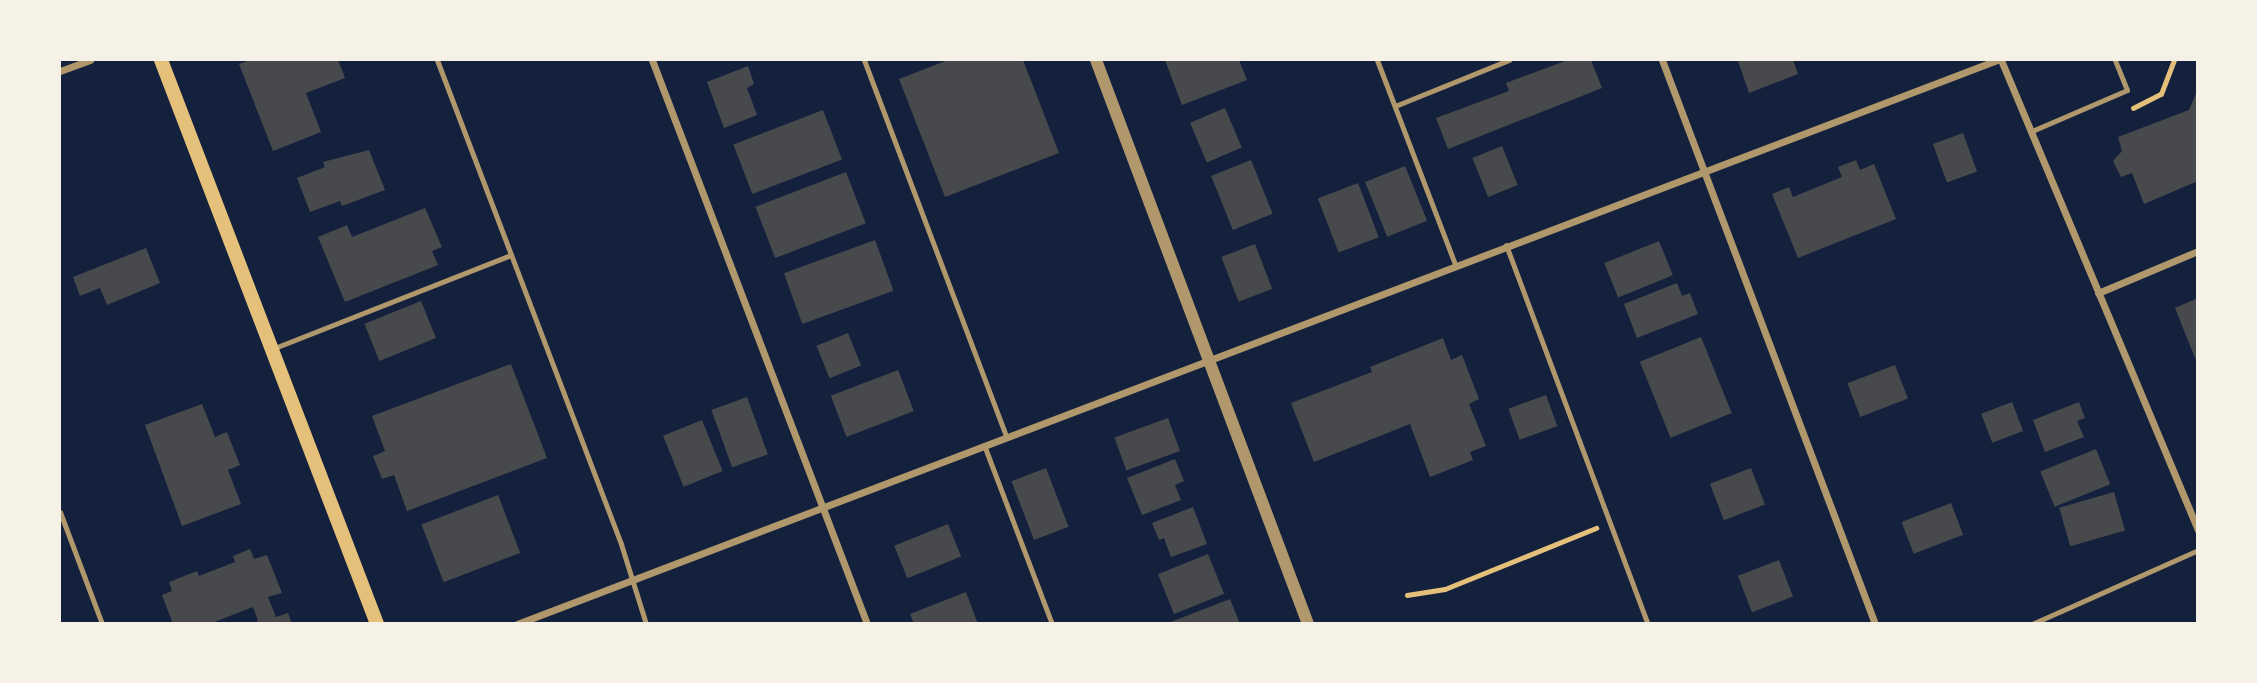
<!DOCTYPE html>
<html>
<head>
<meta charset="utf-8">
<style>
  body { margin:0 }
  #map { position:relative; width:2257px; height:683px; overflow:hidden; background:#14213d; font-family:Figtree,sans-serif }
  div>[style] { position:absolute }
  .building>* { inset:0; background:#48494c; transform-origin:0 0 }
  .path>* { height:4.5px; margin:-2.25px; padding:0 2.25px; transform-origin:2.25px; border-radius:2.25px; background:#e5c07b }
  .service>* { height:5px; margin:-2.5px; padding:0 2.5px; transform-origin:2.5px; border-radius:2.5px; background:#b1986c }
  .minor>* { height:7px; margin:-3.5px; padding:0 3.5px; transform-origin:3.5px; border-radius:3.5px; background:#b1986c }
  .tertiary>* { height:12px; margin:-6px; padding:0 6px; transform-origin:6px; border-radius:6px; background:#b1986c }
  .secondary>* { height:14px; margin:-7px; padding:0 7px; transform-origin:7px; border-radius:7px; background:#e5c07b }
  span { translate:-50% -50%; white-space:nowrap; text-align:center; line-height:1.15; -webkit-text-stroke:7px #f6f1e7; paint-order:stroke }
  .frame { position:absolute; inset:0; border:61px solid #f6f1e7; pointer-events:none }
</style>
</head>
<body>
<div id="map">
  <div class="building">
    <i style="clip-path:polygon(250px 60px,338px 60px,345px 78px,306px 93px,321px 132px,273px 151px,239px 64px)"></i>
    <i style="clip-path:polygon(948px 60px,1023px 60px,1059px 153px,945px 197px,899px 79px)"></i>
    <i style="clip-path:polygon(1165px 60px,1239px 60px,1247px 80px,1182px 105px)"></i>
    <i style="clip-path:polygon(1568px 60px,1591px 60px,1602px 88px,1448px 149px,1436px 118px,1509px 91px,1506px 83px)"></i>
    <i style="clip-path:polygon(1742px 60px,1793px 60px,1798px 74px,1749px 93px,1738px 61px)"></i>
    <i style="clip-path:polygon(748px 66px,754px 84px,747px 88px,757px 115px,724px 128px,707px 82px)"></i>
    <i style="clip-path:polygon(2198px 89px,2198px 181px,2144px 204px,2132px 173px,2121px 177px,2113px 161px,2122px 151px,2118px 137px,2189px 110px)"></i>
    <i style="left:1225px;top:108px;width:43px;height:38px;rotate:67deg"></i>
    <i style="left:823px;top:110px;width:53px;height:96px;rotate:69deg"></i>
    <i style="left:1963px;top:133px;width:41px;height:32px;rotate:70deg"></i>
    <i style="left:1502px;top:146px;width:42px;height:32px;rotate:68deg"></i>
    <i style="clip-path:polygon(369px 150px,385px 190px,342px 206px,340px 201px,310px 212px,297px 178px,325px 167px,323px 162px)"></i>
    <i style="left:1251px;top:160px;width:58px;height:43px;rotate:68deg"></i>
    <i style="clip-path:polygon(1856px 160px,1860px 170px,1874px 164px,1896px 219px,1798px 258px,1772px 194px,1789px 187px,1793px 197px,1842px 177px,1838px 167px)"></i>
    <i style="left:1405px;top:166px;width:59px;height:43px;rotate:68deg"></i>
    <i style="left:846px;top:172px;width:55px;height:97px;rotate:69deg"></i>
    <i style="left:1358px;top:183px;width:58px;height:43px;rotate:69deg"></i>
    <i style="clip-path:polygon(425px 208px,442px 247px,432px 251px,438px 265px,345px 302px,318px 237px,347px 225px,352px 237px)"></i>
    <i style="left:875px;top:240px;width:54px;height:97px;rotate:70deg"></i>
    <i style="left:1659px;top:241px;width:37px;height:59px;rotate:68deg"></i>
    <i style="left:1255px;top:244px;width:48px;height:36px;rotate:69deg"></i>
    <i style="clip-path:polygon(146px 248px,160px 283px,107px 305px,100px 288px,80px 296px,73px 277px)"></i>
    <i style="clip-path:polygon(1677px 283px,1682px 296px,1690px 293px,1698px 314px,1637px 338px,1624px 304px)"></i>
    <i style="clip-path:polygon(2198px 298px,2198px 363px,2197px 363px,2175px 308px)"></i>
    <i style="left:421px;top:301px;width:40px;height:61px;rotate:68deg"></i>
    <i style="left:848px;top:333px;width:35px;height:34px;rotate:68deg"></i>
    <i style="left:1701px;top:337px;width:82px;height:66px;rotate:68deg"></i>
    <i style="clip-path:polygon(1443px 338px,1451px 360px,1462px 355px,1479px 399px,1469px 404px,1486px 446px,1470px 452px,1473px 460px,1430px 477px,1410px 424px,1314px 462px,1291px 403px,1372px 372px,1370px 367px)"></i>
    <i style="clip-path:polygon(511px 364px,547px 458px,407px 511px,394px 475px,382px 479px,373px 456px,385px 451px,372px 416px)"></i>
    <i style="left:1895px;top:365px;width:36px;height:51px;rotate:69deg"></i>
    <i style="left:898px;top:370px;width:44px;height:72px;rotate:69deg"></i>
    <i style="left:1546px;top:395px;width:33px;height:40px;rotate:70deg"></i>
    <i style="left:747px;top:397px;width:61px;height:38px;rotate:70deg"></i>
    <i style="left:2012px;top:402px;width:31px;height:33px;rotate:69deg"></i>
    <i style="clip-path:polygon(2079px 402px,2085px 418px,2077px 421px,2084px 437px,2045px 452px,2033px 420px)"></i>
    <i style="clip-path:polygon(202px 404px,215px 437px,227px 432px,240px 465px,228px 470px,241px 504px,182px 526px,145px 425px)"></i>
    <i style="left:1168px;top:418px;width:35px;height:57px;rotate:70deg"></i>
    <i style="left:702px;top:420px;width:55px;height:42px;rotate:68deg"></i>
    <i style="left:2096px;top:449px;width:38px;height:60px;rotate:68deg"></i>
    <i style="clip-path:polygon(1175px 459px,1184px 481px,1175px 485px,1181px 500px,1142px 515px,1127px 478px)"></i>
    <i style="left:1046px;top:468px;width:63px;height:37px;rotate:69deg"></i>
    <i style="left:1751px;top:468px;width:39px;height:44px;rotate:69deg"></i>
    <i style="left:2114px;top:492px;width:40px;height:57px;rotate:74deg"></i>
    <i style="left:498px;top:495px;width:62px;height:82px;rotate:69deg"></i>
    <i style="left:1951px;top:503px;width:34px;height:53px;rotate:69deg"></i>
    <i style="clip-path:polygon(1193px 507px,1207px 544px,1171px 557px,1164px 538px,1159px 540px,1152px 523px)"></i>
    <i style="left:948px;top:524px;width:35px;height:58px;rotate:68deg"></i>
    <i style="clip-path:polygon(250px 549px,254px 559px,267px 555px,282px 593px,268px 597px,276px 617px,288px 613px,292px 624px,251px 624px,258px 621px,253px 607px,209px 624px,173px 624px,162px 595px,172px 591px,169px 582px,197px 571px,199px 576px,235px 562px,233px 556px)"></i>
    <i style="left:1208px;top:554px;width:43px;height:54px;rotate:68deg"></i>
    <i style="left:1779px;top:560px;width:39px;height:44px;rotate:69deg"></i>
    <i style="clip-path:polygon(966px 592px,978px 624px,914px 624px,910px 614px)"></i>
    <i style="clip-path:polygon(1230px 599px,1240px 624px,1168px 624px,1168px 623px)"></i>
  </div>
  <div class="path">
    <i style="left:2133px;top:108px;width:31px;rotate:-27deg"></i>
    <i style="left:2161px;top:94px;width:36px;rotate:-69deg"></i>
    <i style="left:1407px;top:595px;width:38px;rotate:-9deg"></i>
    <i style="left:1445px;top:589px;width:163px;rotate:-22deg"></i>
  </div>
  <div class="service">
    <i style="left:437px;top:60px;width:518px;rotate:69.18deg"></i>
    <i style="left:621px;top:544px;width:84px;rotate:72.6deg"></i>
    <i style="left:864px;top:60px;width:402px;rotate:69.3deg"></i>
    <i style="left:1377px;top:60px;width:218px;rotate:69.1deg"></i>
    <i style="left:1395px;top:106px;width:123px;rotate:-22deg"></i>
    <i style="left:2032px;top:131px;width:103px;rotate:-23.3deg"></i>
    <i style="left:2127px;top:90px;width:32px;rotate:-112deg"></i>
    <i style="left:1506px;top:245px;width:405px;rotate:69.5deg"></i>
    <i style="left:272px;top:349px;width:257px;rotate:-21.5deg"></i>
    <i style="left:984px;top:445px;width:191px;rotate:69.2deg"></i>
    <i style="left:60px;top:512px;width:120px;rotate:69.4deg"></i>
    <i style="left:2032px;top:624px;width:182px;rotate:-24deg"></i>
  </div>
  <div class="minor">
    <i style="left:652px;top:60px;width:604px;rotate:69.13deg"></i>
    <i style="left:1662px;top:60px;width:603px;rotate:69.31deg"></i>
    <i style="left:2001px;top:60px;width:510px;rotate:67.26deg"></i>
    <i style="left:60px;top:71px;width:32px;rotate:-20deg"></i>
    <i style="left:2098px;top:293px;width:108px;rotate:-22.8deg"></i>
    <i style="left:517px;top:624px;width:1584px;rotate:-20.86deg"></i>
  </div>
  <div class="tertiary">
    <i style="left:1096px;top:60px;width:603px;rotate:69.4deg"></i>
  </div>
  <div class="secondary">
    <i style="left:161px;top:60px;width:604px;rotate:69.04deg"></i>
  </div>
  <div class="frame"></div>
</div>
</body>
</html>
